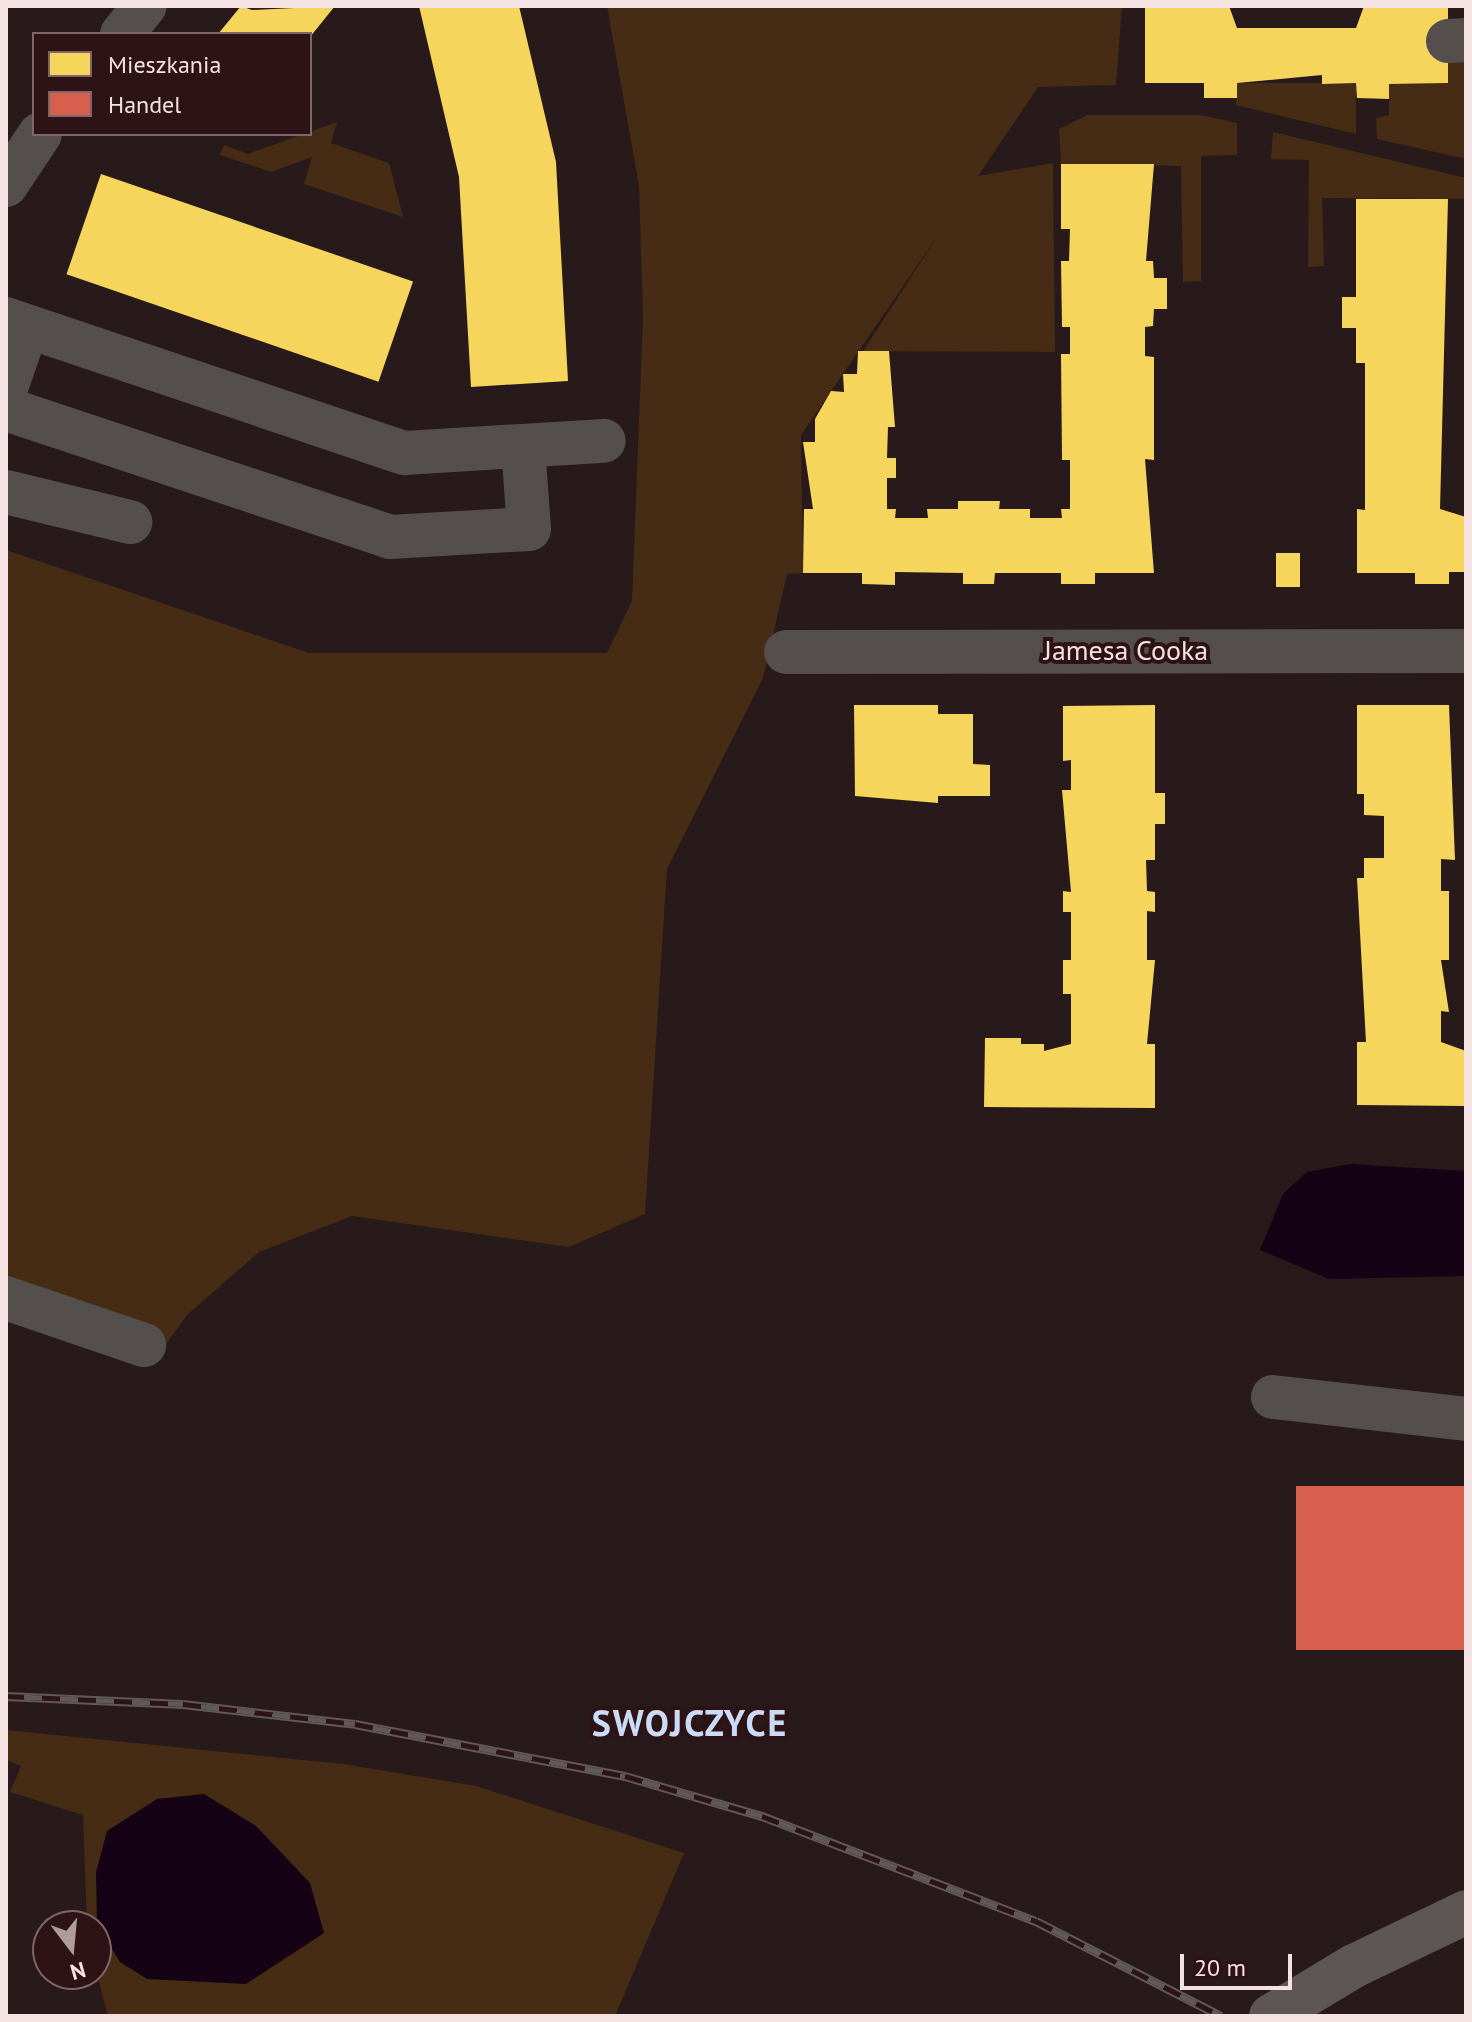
<!DOCTYPE html>
<html>
<head>
<meta charset="utf-8">
<style>
  body { margin:0 }
  #map { position:relative; width:1472px; height:2022px; overflow:hidden; background:#28191b; font-family:"PT Sans",sans-serif }
  div>[style] { position:absolute }
  .green>* { inset:0; background:#462c15 }
  .water>* { inset:0; background:#150214 }
  .homes>* { inset:0; background:#f6d55c; transform-origin:0 0 }
  .shops>* { inset:0; background:#d6604d; transform-origin:0 0 }
  .minor>* { height:44px; margin:-22px; padding:0 22px; transform-origin:22px; border-radius:22px; background:#544e4d }
  .major>* { height:44px; margin:-22px; padding:0 22px; transform-origin:22px; border-radius:22px; background:#5e5654 }
  .rail>* { height:9px; margin-top:-4.5px; transform-origin:0; background:repeating-linear-gradient(90deg,#2e1316 0 18px,#615958 0 36px); box-sizing:border-box; border-block:2px solid #615958 }
  span { translate:-50% -50%; white-space:nowrap; text-align:center; line-height:1.15; -webkit-text-stroke:8px #2e1316; paint-order:stroke }
  .street-label { font-size:28px; color:#f5e2e2 }
  .district-label { font-size:36px; color:#cadcf5; font-weight:700; letter-spacing:2px }
  .frame { position:absolute; inset:0; border:8px solid #f5e2e2; pointer-events:none }
  .legend { position:absolute; left:32px; top:32px; width:280px; height:104px; box-sizing:border-box; background:#2e1316; border:2px solid #7e6668; margin:0; padding:10px 14px; list-style:none; font-size:24px; color:#f5e2e2 }
  .legend li { display:flex; align-items:center; gap:16px; height:40px }
  .legend b { width:40px; border:2px solid #7e6668 }
  .north { position:absolute; left:32px; top:1910px; width:80px; height:80px; box-sizing:border-box; background:#2e1316; border:2px solid #7e6668; border-radius:50%; rotate:164deg; font-size:22px; font-weight:700; line-height:32px; text-align:center; color:#f5e2e2 }
  .north::after { content:''; display:block; margin:auto; width:28px; height:36px; background:#ad9c9c; clip-path:polygon(50% 0,100% 100%,50% 72%,0 100%) }
  .scale { position:absolute; left:1180px; top:1954px; width:112px; height:36px; box-sizing:border-box; border:4px solid #f5e2e2; border-top:0; padding-left:10px; font-size:24px; line-height:28px; white-space:nowrap; color:#f5e2e2; -webkit-text-stroke:6px #2e1316; paint-order:stroke }
</style>
</head>
<body>
<div id="map">
  <div class="green">
    <i style="clip-path:polygon(607px 6px,1122px 6px,1116px 85px,1038px 87px,978px 176px,1053px 163px,1055px 352px,863px 351px,939px 234px,801px 435px,803px 573px,787px 574px,763px 678px,667px 869px,645px 1214px,569px 1247px,352px 1216px,259px 1252px,187px 1315px,161px 1351px,6px 1283px,6px 550px,309px 653px,607px 653px,632px 601px,643px 317px,639px 186px)"></i>
    <i style="clip-path:polygon(1466px 59px,1466px 159px,1377px 139px,1376px 118px,1389px 115px,1389px 84px,1448px 83px,1448px 60px)"></i>
    <i style="clip-path:polygon(1237px 83px,1356px 83px,1356px 134px,1236px 105px)"></i>
    <i style="clip-path:polygon(1087px 115px,1201px 115px,1237px 123px,1237px 155px,1201px 156px,1201px 281px,1183px 282px,1181px 166px,1061px 164px,1059px 129px)"></i>
    <i style="clip-path:polygon(337px 122px,331px 143px,389px 163px,403px 217px,304px 184px,312px 157px,271px 172px,220px 155px,224px 145px,248px 154px)"></i>
    <i style="clip-path:polygon(1273px 132px,1466px 178px,1466px 199px,1322px 198px,1324px 266px,1308px 267px,1309px 160px,1271px 159px)"></i>
    <i style="clip-path:polygon(6px 1730px,343px 1764px,476px 1786px,684px 1853px,615px 2016px,108px 2016px,96px 1971px,96px 1926px,87px 1926px,83px 1815px,10px 1792px,21px 1766px,6px 1760px)"></i>
  </div>
  <div class="water">
    <i style="clip-path:polygon(1350px 1164px,1466px 1171px,1466px 1276px,1329px 1279px,1260px 1250px,1283px 1194px,1307px 1172px)"></i>
    <i style="clip-path:polygon(204px 1794px,256px 1826px,310px 1883px,324px 1933px,246px 1984px,147px 1979px,120px 1962px,97px 1924px,96px 1872px,107px 1831px,157px 1799px)"></i>
  </div>
  <div class="homes">
    <i style="clip-path:polygon(241px 6px,252px 10px,335px 6px,310px 37px,218px 34px)"></i>
    <i style="clip-path:polygon(419px 6px,519px 6px,556px 162px,568px 381px,471px 387px,459px 177px)"></i>
    <i style="clip-path:polygon(1145px 6px,1229px 6px,1237px 28px,1356px 28px,1364px 6px,1448px 6px,1448px 83px,1389px 84px,1389px 99px,1357px 98px,1356px 83px,1322px 84px,1322px 75px,1237px 83px,1237px 98px,1204px 98px,1204px 83px,1145px 83px)"></i>
    <i style="clip-path:polygon(1061px 164px,1154px 164px,1146px 261px,1153px 261px,1154px 278px,1167px 278px,1167px 309px,1154px 309px,1153px 326px,1145px 327px,1145px 356px,1154px 357px,1154px 460px,1145px 459px,1154px 573px,1095px 573px,1095px 584px,1061px 584px,1061px 573px,995px 573px,994px 584px,963px 584px,963px 573px,895px 572px,895px 585px,862px 584px,862px 573px,803px 573px,804px 509px,813px 509px,803px 442px,815px 442px,815px 419px,831px 391px,844px 392px,843px 374px,857px 374px,858px 351px,889px 351px,895px 427px,888px 427px,887px 458px,896px 458px,896px 478px,887px 478px,887px 509px,896px 509px,895px 518px,928px 518px,927px 509px,958px 509px,958px 501px,1000px 501px,999px 509px,1030px 509px,1030px 518px,1062px 518px,1061px 509px,1070px 509px,1070px 460px,1062px 460px,1061px 354px,1070px 354px,1070px 327px,1062px 327px,1061px 261px,1069px 261px,1070px 229px,1061px 229px)"></i>
    <i style="left:101px;top:174px;width:330px;height:106px;rotate:19deg"></i>
    <i style="clip-path:polygon(1356px 199px,1448px 199px,1440px 509px,1466px 517px,1466px 572px,1449px 572px,1449px 584px,1415px 584px,1415px 573px,1357px 573px,1357px 509px,1365px 510px,1365px 363px,1356px 363px,1356px 328px,1342px 328px,1342px 297px,1356px 297px)"></i>
    <i style="left:1300px;top:553px;width:34px;height:24px;rotate:90deg"></i>
    <i style="clip-path:polygon(854px 705px,938px 705px,938px 714px,973px 714px,973px 764px,990px 765px,990px 796px,938px 796px,938px 803px,855px 796px)"></i>
    <i style="clip-path:polygon(1155px 705px,1155px 793px,1165px 793px,1165px 824px,1155px 824px,1155px 860px,1146px 860px,1147px 891px,1155px 892px,1155px 912px,1147px 911px,1147px 960px,1155px 960px,1147px 1044px,1155px 1044px,1155px 1108px,984px 1107px,985px 1038px,1021px 1038px,1021px 1044px,1044px 1044px,1044px 1051px,1071px 1044px,1071px 994px,1063px 994px,1063px 960px,1071px 960px,1071px 912px,1063px 912px,1063px 891px,1071px 892px,1062px 790px,1071px 790px,1071px 760px,1063px 761px,1063px 706px)"></i>
    <i style="clip-path:polygon(1357px 705px,1449px 705px,1455px 860px,1441px 859px,1441px 891px,1449px 891px,1449px 960px,1441px 960px,1449px 1012px,1441px 1011px,1441px 1042px,1466px 1051px,1466px 1106px,1357px 1105px,1357px 1042px,1366px 1042px,1357px 878px,1364px 878px,1364px 858px,1384px 858px,1384px 816px,1364px 815px,1364px 794px,1357px 794px)"></i>
  </div>
  <div class="shops">
    <i style="left:1466px;top:1486px;width:164px;height:170px;rotate:90deg"></i>
  </div>
  <div class="minor">
    <i style="left:122px;top:34px;width:36px;rotate:-51deg"></i>
    <i style="left:1448px;top:41px;width:18px;rotate:-3deg"></i>
    <i style="left:6px;top:185px;width:61px;rotate:-56.3deg"></i>
    <i style="left:6px;top:319px;width:421px;rotate:18.6deg"></i>
    <i style="left:405px;top:453px;width:199px;rotate:-3.5deg"></i>
    <i style="left:6px;top:388px;width:65px;rotate:-71deg"></i>
    <i style="left:6px;top:409px;width:405px;rotate:18.4deg"></i>
    <i style="left:390px;top:537px;width:139px;rotate:-3.3deg"></i>
    <i style="left:529px;top:529px;width:83px;rotate:-94.1deg"></i>
    <i style="left:6px;top:492px;width:128px;rotate:13.6deg"></i>
    <i style="left:786px;top:652px;width:680px;rotate:-0.08deg"></i>
    <i style="left:6px;top:1298px;width:146px;rotate:18.8deg"></i>
    <i style="left:1273px;top:1397px;width:194px;rotate:6.5deg"></i>
  </div>
  <div class="major">
    <i style="left:1271px;top:2016px;width:97px;rotate:-31.1deg"></i>
    <i style="left:1354px;top:1966px;width:124px;rotate:-25.7deg"></i>
  </div>
  <div class="rail">
    <i style="left:6px;top:1696px;width:177px;rotate:2.6deg"></i>
    <i style="left:183px;top:1704px;width:173px;rotate:6.6deg"></i>
    <i style="left:355px;top:1724px;width:275px;rotate:10.9deg"></i>
    <i style="left:625px;top:1776px;width:143px;rotate:16.3deg"></i>
    <i style="left:762px;top:1816px;width:293px;rotate:21deg"></i>
    <i style="left:1036px;top:1921px;width:208px;rotate:27.2deg"></i>
  </div>
  <div class="street-label">
    <span style="left:1126px;top:650px">Jamesa Cooka</span>
  </div>
  <div class="district-label">
    <span style="left:690px;top:1723px">SWOJCZYCE</span>
  </div>
  <div class="frame"></div>
  <ul class="legend">
  <li><b style="height:22px;background:#f6d55c"></b>Mieszkania</li>
  <li><b style="height:22px;background:#d6604d"></b>Handel</li>
  </ul>
  <div class="north">N</div>
  <div class="scale">20 m</div>
</div>
</body>
</html>
